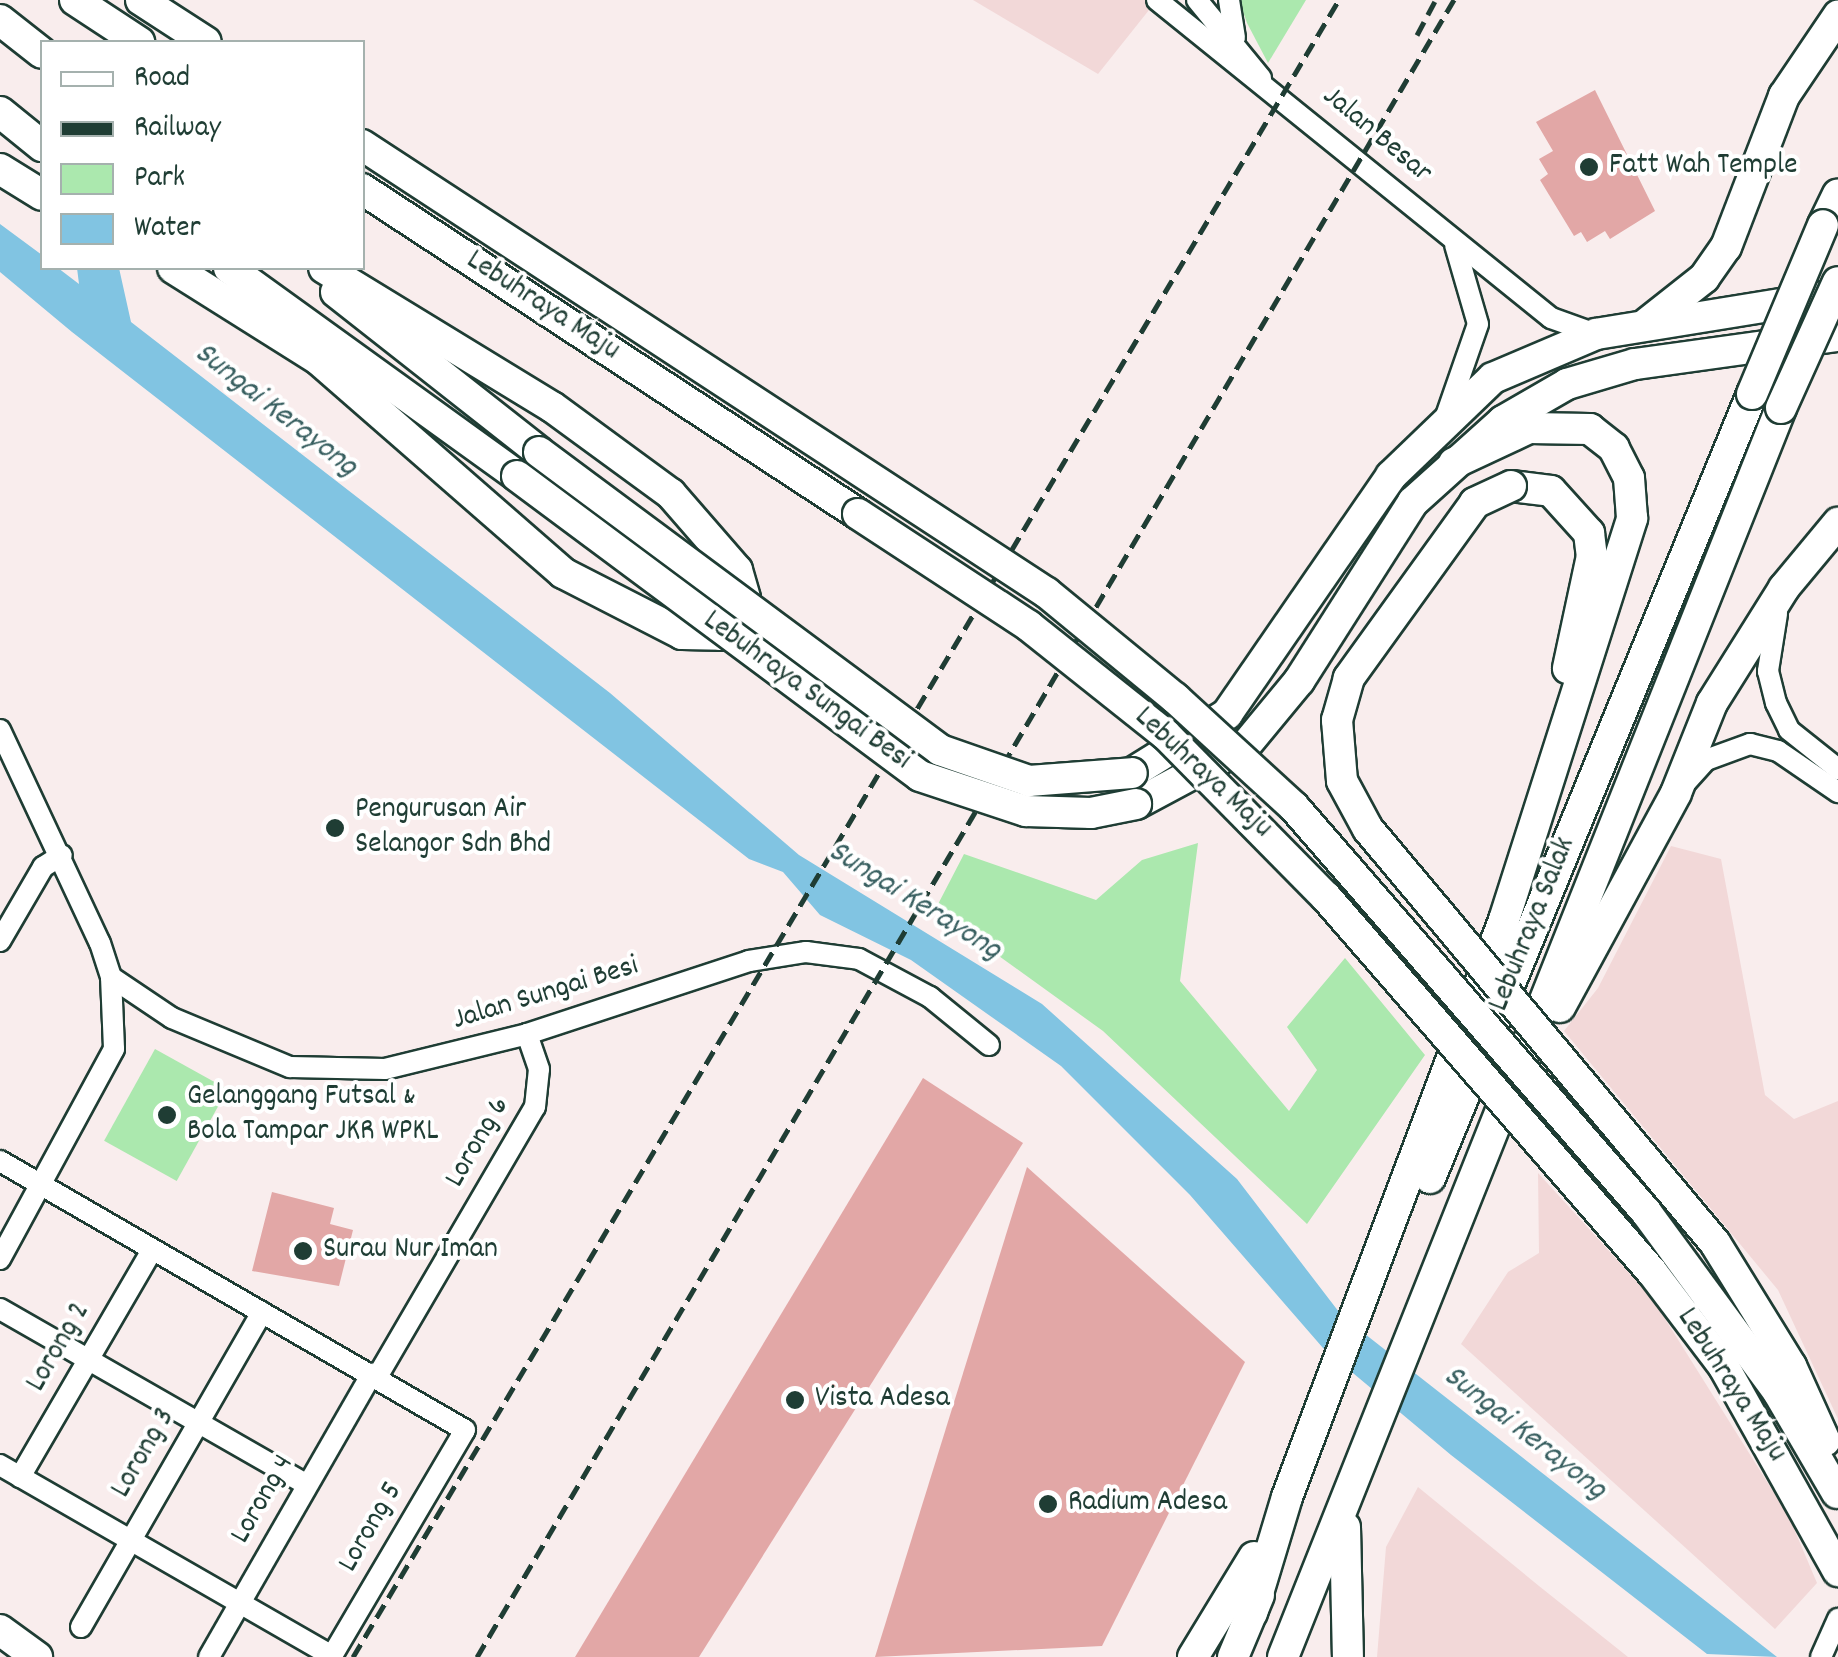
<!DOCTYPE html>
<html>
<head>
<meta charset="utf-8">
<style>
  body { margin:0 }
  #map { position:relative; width:1838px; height:1657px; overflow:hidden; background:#f9eded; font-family:Dekko,sans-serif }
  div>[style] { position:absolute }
  .built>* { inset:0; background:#f2d8d8 }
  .green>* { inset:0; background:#abe8ae; transform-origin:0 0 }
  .water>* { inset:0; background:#81c4e2 }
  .building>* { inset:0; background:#e2a7a6 }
  .roads { filter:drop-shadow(2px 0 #1f3d34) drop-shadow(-2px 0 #1f3d34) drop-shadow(0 2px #1f3d34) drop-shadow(0 -2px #1f3d34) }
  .minor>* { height:20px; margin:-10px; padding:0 10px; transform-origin:10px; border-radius:10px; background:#fff }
  .highway>* { height:30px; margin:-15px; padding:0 15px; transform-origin:15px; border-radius:15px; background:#fff }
  .rail>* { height:5px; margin-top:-2.5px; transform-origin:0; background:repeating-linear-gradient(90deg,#1f3d34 0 15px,transparent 0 23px) }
  .bridges { filter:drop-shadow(2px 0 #1f3d34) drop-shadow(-2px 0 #1f3d34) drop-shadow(0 2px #1f3d34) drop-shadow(0 -2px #1f3d34) }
  .highway-bridge>* { height:30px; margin:-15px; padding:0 15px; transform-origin:15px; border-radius:15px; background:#fff }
  .dots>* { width:28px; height:28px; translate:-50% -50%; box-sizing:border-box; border:5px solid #fff; border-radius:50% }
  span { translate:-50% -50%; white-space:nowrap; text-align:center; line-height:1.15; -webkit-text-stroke:8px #fff; paint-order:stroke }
  .street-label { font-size:30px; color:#1f3d34 }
  .poi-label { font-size:30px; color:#1f3d34 }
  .left { translate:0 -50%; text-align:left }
  .water-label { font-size:32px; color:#385f60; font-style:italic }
  .legend { position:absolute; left:40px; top:40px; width:325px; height:230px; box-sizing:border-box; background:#fff; border:2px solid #a5b1ae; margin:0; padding:12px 18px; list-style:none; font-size:30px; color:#1f3d34 }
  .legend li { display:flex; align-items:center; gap:20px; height:50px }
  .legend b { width:50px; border:2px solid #a5b1ae }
</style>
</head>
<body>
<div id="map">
  <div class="built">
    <i style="clip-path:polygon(973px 0,1145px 0,1153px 5px,1098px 74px)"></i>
    <i style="clip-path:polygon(1671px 846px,1721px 859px,1765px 1095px,1794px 1119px,1838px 1101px,1838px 1419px,1778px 1290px,1564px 1031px,1598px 988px)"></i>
    <i style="clip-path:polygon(1538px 1173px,1652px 1298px,1789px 1517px,1817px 1583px,1775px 1629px,1461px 1344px,1508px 1272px,1539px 1253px)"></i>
    <i style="clip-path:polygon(1418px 1487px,1539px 1586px,1628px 1657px,1377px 1657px,1386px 1547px)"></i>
  </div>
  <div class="green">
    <i style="clip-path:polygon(1239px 0,1306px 0,1268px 63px,1247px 23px)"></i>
    <i style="clip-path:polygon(1198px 843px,1180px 981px,1289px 1111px,1317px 1070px,1287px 1027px,1345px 958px,1425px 1055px,1307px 1224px,1103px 1031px,935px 910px,964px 854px,1096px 900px,1142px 860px)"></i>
    <i style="left:155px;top:1049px;width:83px;height:105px;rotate:29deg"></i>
  </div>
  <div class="water">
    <i style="clip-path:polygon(0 224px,42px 255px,42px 268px,58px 268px,79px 284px,77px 268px,119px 268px,131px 322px,610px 693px,799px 855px,1042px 1004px,1237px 1179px,1342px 1316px,1777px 1657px,1707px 1654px,1451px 1455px,1323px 1348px,1190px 1195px,1061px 1066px,911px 960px,820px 915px,783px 872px,749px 859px,72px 332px,0 272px)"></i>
  </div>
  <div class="building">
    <i style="clip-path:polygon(1595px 90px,1655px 211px,1610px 239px,1605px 231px,1587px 242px,1581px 232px,1574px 236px,1540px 180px,1548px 174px,1539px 159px,1553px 151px,1536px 122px)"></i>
    <i style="clip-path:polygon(923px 1078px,1023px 1143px,699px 1657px,575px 1657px)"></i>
    <i style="clip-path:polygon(1027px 1167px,1245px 1362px,1102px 1646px,875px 1657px)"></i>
    <i style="clip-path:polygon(272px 1192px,334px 1208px,330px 1224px,353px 1230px,339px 1286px,252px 1271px)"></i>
  </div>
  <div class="roads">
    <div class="minor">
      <i style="left:1157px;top:0;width:506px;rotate:38.91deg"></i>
      <i style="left:1551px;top:318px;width:48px;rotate:19.6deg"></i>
      <i style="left:1197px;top:0;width:101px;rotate:50.6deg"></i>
      <i style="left:1229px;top:0;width:38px;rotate:81deg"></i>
      <i style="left:1446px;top:416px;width:97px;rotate:-70.8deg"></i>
      <i style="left:1478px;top:324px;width:82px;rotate:-106.2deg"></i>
      <i style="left:1777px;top:614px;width:58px;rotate:99deg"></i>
      <i style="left:1768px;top:671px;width:33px;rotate:76deg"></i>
      <i style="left:1776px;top:703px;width:30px;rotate:64deg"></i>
      <i style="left:1789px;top:730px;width:63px;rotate:38.5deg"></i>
      <i style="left:0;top:730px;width:235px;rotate:64.9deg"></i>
      <i style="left:100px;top:943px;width:36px;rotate:72deg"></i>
      <i style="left:111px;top:977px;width:72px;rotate:87.6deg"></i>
      <i style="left:114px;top:1049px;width:239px;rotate:118.5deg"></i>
      <i style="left:1687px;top:781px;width:28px;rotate:-48deg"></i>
      <i style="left:1706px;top:760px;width:47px;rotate:-20deg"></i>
      <i style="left:1750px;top:744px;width:29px;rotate:14deg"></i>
      <i style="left:1778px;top:751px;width:73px;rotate:34.3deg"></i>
      <i style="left:0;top:941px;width:86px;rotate:-59.8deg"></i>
      <i style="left:43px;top:867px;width:22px;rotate:-32deg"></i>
      <i style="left:111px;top:977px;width:73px;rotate:33.9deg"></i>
      <i style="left:172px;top:1018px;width:128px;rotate:22.6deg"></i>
      <i style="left:290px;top:1067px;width:95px;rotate:1.2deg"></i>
      <i style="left:385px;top:1069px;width:146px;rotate:-13.8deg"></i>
      <i style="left:527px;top:1034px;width:234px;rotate:-18.2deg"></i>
      <i style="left:749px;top:961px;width:58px;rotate:-9deg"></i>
      <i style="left:806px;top:952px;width:53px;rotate:7.5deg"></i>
      <i style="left:859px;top:959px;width:81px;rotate:28.2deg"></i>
      <i style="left:930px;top:997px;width:76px;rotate:39.1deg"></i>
      <i style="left:0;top:1161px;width:537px;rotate:30.05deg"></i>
      <i style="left:465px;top:1430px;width:262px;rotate:120.5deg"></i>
      <i style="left:332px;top:1656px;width:383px;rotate:-150.1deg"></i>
      <i style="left:0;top:1309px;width:354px;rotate:29.8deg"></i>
      <i style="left:377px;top:1377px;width:313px;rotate:-59.7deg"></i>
      <i style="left:535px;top:1107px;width:38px;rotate:-84deg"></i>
      <i style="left:539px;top:1069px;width:37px;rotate:-109deg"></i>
      <i style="left:20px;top:1477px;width:263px;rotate:-59.8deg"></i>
      <i style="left:81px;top:1627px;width:363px;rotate:-60.1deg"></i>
      <i style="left:209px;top:1657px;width:327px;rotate:-60.1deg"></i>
      <i style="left:1821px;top:1657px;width:42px;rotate:-65.9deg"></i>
    </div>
    <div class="highway">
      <i style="left:75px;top:0;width:77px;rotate:33.3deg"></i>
      <i style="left:141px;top:0;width:77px;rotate:32.9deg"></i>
      <i style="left:0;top:20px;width:53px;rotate:38.2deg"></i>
      <i style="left:0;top:112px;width:54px;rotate:39deg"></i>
      <i style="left:0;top:169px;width:49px;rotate:31.8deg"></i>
      <i style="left:362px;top:189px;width:593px;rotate:33.23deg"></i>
      <i style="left:1823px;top:225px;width:34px;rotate:-64deg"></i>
      <i style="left:173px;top:268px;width:173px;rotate:32.2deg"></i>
      <i style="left:319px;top:360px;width:324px;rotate:41.1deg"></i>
      <i style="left:563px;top:573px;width:134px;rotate:27.1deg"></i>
      <i style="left:682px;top:634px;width:39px;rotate:1deg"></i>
      <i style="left:721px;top:635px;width:16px;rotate:-35deg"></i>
      <i style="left:734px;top:626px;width:30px;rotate:-69deg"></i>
      <i style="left:745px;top:598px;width:29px;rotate:-106deg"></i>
      <i style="left:737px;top:570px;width:101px;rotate:-131deg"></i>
      <i style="left:671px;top:494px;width:147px;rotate:-143.8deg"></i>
      <i style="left:552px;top:407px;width:267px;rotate:-148.6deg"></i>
      <i style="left:229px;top:268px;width:355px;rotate:35.8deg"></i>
      <i style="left:336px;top:292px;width:258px;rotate:38.2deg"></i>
      <i style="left:1647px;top:323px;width:73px;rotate:-38.3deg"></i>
      <i style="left:1704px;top:278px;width:38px;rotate:-55deg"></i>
      <i style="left:1726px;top:247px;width:162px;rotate:-69deg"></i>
      <i style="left:1784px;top:96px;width:97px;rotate:-56deg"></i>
      <i style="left:1511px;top:486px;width:40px;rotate:7.1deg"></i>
      <i style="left:1551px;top:491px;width:57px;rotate:47.9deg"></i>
      <i style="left:1589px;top:533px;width:23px;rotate:83deg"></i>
      <i style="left:1592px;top:556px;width:115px;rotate:102.1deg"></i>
      <i style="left:1132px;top:773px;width:112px;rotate:-31.8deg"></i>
      <i style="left:1227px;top:714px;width:289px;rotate:-55.4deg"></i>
      <i style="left:1391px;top:476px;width:141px;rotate:-43.9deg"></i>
      <i style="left:1493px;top:378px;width:112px;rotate:-23.1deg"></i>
      <i style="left:1596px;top:334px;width:245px;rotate:-9.2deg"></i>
      <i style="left:1136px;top:804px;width:125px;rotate:-28.2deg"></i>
      <i style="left:1246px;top:745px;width:83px;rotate:-50.4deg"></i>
      <i style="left:1299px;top:681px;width:212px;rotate:-57.5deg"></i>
      <i style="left:1413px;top:502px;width:121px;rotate:-42deg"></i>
      <i style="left:1503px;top:421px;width:74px;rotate:-30deg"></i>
      <i style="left:1567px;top:384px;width:71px;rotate:-16.4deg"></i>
      <i style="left:1635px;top:364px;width:205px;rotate:-7.9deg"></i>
      <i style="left:1560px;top:1007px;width:243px;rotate:-61.5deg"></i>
      <i style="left:1676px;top:793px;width:97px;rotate:-68.2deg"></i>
      <i style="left:1712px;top:703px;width:136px;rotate:-57.9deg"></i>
      <i style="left:1784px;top:588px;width:85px;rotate:-50.3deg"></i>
      <i style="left:1430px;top:1178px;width:848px;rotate:-67.67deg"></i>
      <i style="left:1345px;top:1527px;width:130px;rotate:88.7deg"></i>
      <i style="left:1252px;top:1613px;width:121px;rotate:-73.2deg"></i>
      <i style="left:1287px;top:1497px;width:616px;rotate:-69.39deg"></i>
      <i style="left:1504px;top:920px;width:422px;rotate:-72.3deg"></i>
      <i style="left:1632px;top:518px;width:40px;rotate:-94.3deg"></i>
      <i style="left:1629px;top:478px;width:34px;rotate:-117deg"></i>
      <i style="left:1614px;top:448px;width:31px;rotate:-142deg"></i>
      <i style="left:1590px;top:429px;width:61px;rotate:-179.1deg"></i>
      <i style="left:1529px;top:428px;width:83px;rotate:155deg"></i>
      <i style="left:0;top:1630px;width:46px;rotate:36.1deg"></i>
      <i style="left:1193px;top:1657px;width:117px;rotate:-58.6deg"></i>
      <i style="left:1233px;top:1657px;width:67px;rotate:-67.2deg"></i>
      <i style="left:1283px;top:1657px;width:1345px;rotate:-68.26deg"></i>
    </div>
  </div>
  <div class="rail">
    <i style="left:1417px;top:35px;width:40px;rotate:-62deg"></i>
    <i style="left:353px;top:1657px;width:1928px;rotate:-59.25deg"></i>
    <i style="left:477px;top:1657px;width:1924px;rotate:-59.48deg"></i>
  </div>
  <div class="bridges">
    <div class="highway-bridge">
      <i style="left:362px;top:145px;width:818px;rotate:33.19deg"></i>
      <i style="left:1047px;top:593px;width:166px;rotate:39.4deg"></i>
      <i style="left:1175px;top:698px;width:161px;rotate:42.5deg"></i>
      <i style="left:1294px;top:807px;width:537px;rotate:49deg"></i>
      <i style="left:1646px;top:1212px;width:223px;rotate:53.7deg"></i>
      <i style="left:1778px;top:1392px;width:117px;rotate:59.7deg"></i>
      <i style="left:1752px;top:394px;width:183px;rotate:-67.2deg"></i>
      <i style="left:1781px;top:408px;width:138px;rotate:-65.7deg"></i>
      <i style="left:539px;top:452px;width:500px;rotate:36.6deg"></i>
      <i style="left:940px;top:750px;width:94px;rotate:19.2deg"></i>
      <i style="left:1029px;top:781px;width:103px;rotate:-4.4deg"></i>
      <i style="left:517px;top:476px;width:502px;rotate:36.66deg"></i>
      <i style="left:920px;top:776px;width:112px;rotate:18.3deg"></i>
      <i style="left:1026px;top:811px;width:65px;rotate:1.8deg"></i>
      <i style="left:1091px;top:813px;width:46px;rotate:-11.3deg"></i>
      <i style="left:1511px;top:486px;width:40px;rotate:155deg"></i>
      <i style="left:1475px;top:503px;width:216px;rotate:125.8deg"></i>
      <i style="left:1349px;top:678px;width:44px;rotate:105.9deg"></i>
      <i style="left:1337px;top:720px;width:61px;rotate:85.3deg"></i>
      <i style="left:1342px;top:781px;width:55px;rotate:61.6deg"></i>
      <i style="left:1368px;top:829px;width:540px;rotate:50.03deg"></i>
      <i style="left:1715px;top:1243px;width:145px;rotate:58.3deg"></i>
      <i style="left:1791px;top:1366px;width:82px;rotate:65.6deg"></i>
      <i style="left:858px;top:514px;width:204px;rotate:33.2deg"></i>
      <i style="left:1029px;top:626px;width:174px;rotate:38.5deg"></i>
      <i style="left:1165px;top:734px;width:229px;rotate:45.4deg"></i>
      <i style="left:1326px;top:897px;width:497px;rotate:49deg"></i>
      <i style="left:1652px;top:1272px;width:119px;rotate:52.8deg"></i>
      <i style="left:1724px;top:1367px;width:234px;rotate:60.8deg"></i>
    </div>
  </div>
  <div class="dots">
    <i style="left:1589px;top:167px;background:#1f3d34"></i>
    <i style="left:335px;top:828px;background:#1f3d34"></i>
    <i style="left:167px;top:1115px;background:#1f3d34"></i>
    <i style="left:303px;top:1251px;background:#1f3d34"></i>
    <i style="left:795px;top:1400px;background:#1f3d34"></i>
    <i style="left:1048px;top:1504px;background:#1f3d34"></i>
  </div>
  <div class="street-label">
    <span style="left:1376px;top:136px;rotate:40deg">Jalan Besar</span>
    <span style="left:542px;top:307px;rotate:33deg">Lebuhraya Maju</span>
    <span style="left:806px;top:692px;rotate:36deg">Lebuhraya Sungai Besi</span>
    <span style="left:1202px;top:774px;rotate:43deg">Lebuhraya Maju</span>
    <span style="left:1534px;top:925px;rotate:-68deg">Lebuhraya Salak</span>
    <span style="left:546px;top:995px;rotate:-17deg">Jalan Sungai Besi</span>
    <span style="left:479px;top:1143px;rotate:-60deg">Lorong 6</span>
    <span style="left:60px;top:1348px;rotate:-60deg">Lorong 2</span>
    <span style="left:1730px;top:1386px;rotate:57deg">Lebuhraya Maju</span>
    <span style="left:145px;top:1454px;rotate:-60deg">Lorong 3</span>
    <span style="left:264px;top:1500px;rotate:-60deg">Lorong 4</span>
    <span style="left:372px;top:1528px;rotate:-60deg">Lorong 5</span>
  </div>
  <div class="poi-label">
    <span class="left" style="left:1609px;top:167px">Fatt Wah Temple</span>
    <span class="left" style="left:355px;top:828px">Pengurusan Air<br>Selangor Sdn Bhd</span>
    <span class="left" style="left:187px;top:1115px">Gelanggang Futsal &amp;<br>Bola Tampar JKR WPKL</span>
    <span class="left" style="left:323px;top:1251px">Surau Nur Iman</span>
    <span class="left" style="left:815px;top:1400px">Vista Adesa</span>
    <span class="left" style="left:1068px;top:1504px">Radium Adesa</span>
  </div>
  <div class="water-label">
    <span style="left:275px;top:411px;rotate:38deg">Sungai Kerayong</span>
    <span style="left:914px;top:902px;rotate:32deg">Sungai Kerayong</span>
    <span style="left:1524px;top:1434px;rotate:38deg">Sungai Kerayong</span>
  </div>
  <ul class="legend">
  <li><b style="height:12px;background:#fff"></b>Road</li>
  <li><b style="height:12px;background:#1f3d34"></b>Railway</li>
  <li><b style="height:28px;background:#abe8ae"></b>Park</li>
  <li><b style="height:28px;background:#81c4e2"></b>Water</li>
  </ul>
</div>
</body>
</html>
